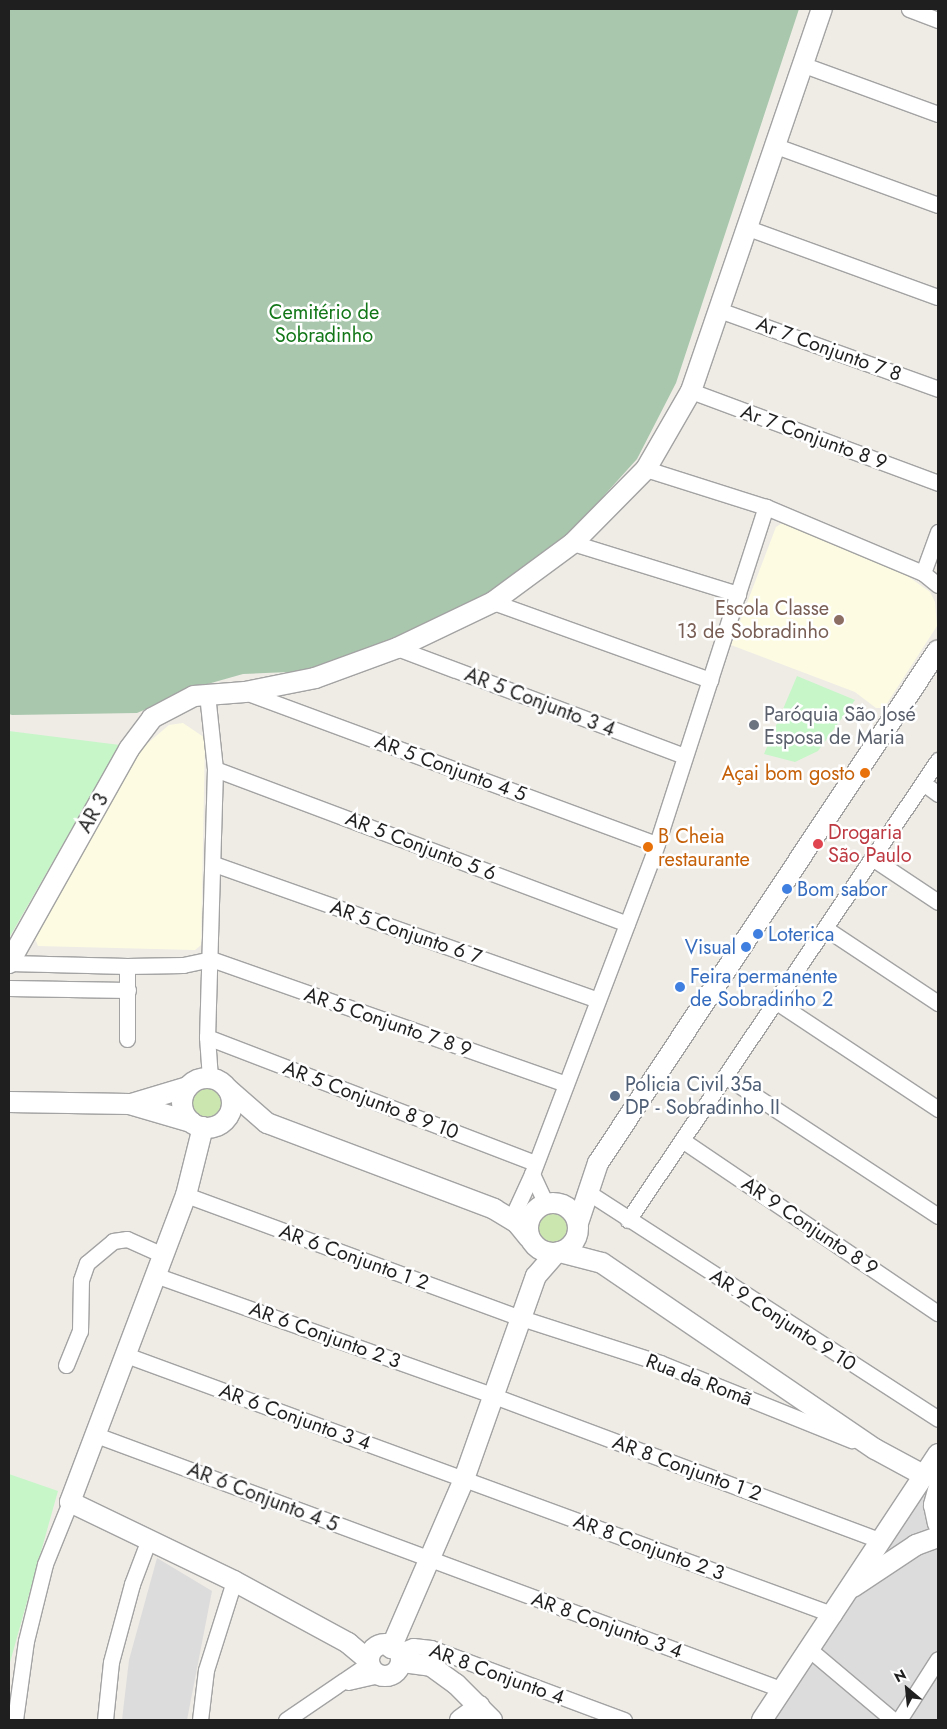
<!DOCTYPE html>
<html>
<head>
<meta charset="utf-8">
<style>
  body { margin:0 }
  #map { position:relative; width:947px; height:1729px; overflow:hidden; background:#efece6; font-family:Jost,sans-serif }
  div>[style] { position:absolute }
  .residential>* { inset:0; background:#dddcdc }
  .education>* { inset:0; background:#fdfce2 }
  .grass>* { inset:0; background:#cce6b0 }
  .round { border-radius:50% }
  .cemetery>* { inset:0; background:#a9c7ad }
  .park>* { inset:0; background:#c7f6c9 }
  .roads { filter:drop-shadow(1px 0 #a3a3a3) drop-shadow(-1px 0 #a3a3a3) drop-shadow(0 1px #a3a3a3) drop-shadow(0 -1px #a3a3a3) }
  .minor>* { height:15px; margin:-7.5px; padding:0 7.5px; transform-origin:7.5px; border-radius:7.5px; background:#fff }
  .tertiary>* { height:20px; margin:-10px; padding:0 10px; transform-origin:10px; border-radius:10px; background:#fff }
  .tertiary>.ring { margin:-10px; padding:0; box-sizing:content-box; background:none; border:20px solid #fff; border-radius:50% }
  .dots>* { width:14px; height:14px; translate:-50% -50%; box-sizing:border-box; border:2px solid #fff; border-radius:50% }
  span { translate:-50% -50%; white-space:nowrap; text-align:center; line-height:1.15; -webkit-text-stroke:5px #fff; paint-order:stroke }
  .park-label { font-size:20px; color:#137719 }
  .street-label { font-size:20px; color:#1f1f1f }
  .education-label { font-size:20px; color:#785e54 }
  .right { translate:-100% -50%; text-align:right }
  .worship-label { font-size:20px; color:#5b616d }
  .left { translate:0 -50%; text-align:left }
  .food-label { font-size:20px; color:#c56008 }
  .health-label { font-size:20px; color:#be3a42 }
  .shop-label { font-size:20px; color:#366cbe }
  .service-label { font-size:20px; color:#4e5e75 }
  .frame { position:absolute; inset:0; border:10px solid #1f1f1f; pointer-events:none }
  .north { position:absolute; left:882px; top:1664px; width:50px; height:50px; -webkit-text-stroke:4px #fff; paint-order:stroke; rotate:332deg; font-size:14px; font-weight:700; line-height:20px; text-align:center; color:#1f1f1f }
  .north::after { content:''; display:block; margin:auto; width:18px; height:22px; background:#1f1f1f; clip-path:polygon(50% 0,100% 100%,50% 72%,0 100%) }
</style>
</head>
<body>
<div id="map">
  <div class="residential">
    <i style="clip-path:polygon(938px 1454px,938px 1720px,762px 1720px)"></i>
    <i style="clip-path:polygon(157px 1558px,212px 1591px,187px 1720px,122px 1720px,129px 1660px)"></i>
  </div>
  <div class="education">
    <i style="clip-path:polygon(784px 522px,899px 570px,930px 592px,935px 602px,937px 626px,884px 708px,876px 708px,855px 692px,731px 645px,776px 527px)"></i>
    <i style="clip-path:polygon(183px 723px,205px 738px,201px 945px,195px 950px,38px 946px,34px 936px,142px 748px,169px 725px)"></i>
  </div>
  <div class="grass">
    <i class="round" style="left:186px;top:1082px;width:40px;height:40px"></i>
    <i class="round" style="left:533px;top:1209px;width:38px;height:38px"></i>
  </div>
  <div class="cemetery">
    <i style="clip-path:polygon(9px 9px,799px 9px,676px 383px,637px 459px,572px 531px,490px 594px,405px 637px,311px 671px,243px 674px,197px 687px,137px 713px,12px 715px,9px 714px)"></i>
  </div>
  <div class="park">
    <i style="clip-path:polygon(797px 676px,855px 700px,818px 751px,795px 762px,764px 754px)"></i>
    <i style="clip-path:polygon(9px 731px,120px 745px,9px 938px)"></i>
    <i style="clip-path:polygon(9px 1474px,58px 1491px,9px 1666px)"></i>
  </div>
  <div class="roads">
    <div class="minor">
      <i style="left:909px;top:9px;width:31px;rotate:21deg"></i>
      <i style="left:804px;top:65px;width:143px;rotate:20.1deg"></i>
      <i style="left:776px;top:146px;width:172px;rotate:20deg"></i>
      <i style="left:748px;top:228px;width:202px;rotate:20deg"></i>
      <i style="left:719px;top:310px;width:233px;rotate:19.8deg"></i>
      <i style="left:691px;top:391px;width:264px;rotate:20.4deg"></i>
      <i style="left:646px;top:469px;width:126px;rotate:17.6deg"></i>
      <i style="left:766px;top:507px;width:170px;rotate:22.8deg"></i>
      <i style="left:923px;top:573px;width:19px;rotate:39deg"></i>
      <i style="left:573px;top:543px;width:173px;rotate:17.2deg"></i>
      <i style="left:923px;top:573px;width:44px;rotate:-69.9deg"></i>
      <i style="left:493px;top:602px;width:231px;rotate:19.8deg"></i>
      <i style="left:397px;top:648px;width:307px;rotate:20.6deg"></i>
      <i style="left:245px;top:692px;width:439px;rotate:20.3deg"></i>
      <i style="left:207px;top:694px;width:75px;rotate:83.9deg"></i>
      <i style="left:215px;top:769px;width:268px;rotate:91.7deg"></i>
      <i style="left:207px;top:1037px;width:41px;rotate:85.8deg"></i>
      <i style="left:215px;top:769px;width:440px;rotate:20.6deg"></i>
      <i style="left:923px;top:783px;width:19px;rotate:36deg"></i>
      <i style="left:872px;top:858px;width:79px;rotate:33.7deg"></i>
      <i style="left:214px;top:864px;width:407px;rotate:19.5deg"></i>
      <i style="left:825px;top:928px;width:136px;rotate:33.6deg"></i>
      <i style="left:211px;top:959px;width:376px;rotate:19.4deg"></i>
      <i style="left:9px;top:963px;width:118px;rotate:1.5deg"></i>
      <i style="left:127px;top:966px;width:56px;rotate:-1deg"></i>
      <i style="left:183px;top:965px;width:29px;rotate:-12deg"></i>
      <i style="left:127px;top:966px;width:73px;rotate:90deg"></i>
      <i style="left:9px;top:988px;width:119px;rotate:1deg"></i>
      <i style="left:775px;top:1001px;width:196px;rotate:33.5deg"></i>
      <i style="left:207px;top:1037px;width:352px;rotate:21deg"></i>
      <i style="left:725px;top:1076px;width:255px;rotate:33.3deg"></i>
      <i style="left:682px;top:1140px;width:309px;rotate:34.1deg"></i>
      <i style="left:532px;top:1174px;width:33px;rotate:65deg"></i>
      <i style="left:586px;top:1191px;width:419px;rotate:32.9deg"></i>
      <i style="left:186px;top:1195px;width:357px;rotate:20.2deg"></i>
      <i style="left:521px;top:1318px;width:146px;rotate:17.9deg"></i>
      <i style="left:660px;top:1363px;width:207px;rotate:21.9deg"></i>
      <i style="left:515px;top:1211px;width:41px;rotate:-65.3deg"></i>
      <i style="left:532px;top:1174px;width:340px;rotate:-69.2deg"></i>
      <i style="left:653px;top:856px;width:367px;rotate:-72.1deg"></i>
      <i style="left:628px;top:1220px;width:555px;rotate:-56.02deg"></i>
      <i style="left:155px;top:1275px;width:360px;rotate:19.6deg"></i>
      <i style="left:494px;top:1396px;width:411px;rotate:20.5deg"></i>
      <i style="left:126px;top:1355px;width:754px;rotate:20.16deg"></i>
      <i style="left:66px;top:1365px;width:37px;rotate:-68deg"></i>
      <i style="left:80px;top:1331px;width:51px;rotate:-88.9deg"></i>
      <i style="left:81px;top:1280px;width:18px;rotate:-71deg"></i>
      <i style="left:87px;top:1263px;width:34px;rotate:-40deg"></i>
      <i style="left:113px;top:1241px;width:14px;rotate:-8deg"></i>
      <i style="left:127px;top:1239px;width:39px;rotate:24deg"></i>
      <i style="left:96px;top:1435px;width:733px;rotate:20.36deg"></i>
      <i style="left:810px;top:1650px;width:109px;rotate:40.1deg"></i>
      <i style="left:398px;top:1652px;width:16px;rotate:-22deg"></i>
      <i style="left:413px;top:1646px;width:18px;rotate:6deg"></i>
      <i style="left:431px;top:1648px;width:206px;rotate:20.5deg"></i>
      <i style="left:348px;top:1682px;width:37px;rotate:-13deg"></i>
      <i style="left:15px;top:1720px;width:80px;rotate:-82.1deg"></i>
      <i style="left:26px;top:1641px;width:79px;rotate:-76.1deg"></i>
      <i style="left:45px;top:1564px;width:67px;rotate:-68deg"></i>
      <i style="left:105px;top:1720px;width:58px;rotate:-84.1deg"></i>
      <i style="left:111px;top:1662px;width:81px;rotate:-74.9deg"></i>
      <i style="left:132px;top:1584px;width:48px;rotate:-69.3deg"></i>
      <i style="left:200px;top:1720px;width:50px;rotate:-83.2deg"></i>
      <i style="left:206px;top:1670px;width:93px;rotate:-72.5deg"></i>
      <i style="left:286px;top:1720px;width:99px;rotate:-34.3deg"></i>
      <i style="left:899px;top:1720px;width:72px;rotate:-57.4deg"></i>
    </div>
    <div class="tertiary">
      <i style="left:9px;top:963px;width:245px;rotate:-60.7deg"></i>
      <i style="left:129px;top:749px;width:39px;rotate:-53deg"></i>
      <i style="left:152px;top:718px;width:47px;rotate:-27.6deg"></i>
      <i style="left:194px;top:696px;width:51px;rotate:-4.5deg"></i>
      <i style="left:245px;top:692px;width:71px;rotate:-11.3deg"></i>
      <i style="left:315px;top:678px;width:87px;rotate:-20.1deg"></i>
      <i style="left:397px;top:648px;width:106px;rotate:-25.6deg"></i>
      <i style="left:493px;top:602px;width:99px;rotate:-36.4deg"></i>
      <i style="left:573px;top:543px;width:104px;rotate:-45.4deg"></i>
      <i style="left:646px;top:469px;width:90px;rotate:-60deg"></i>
      <i style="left:691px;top:391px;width:404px;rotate:-71.1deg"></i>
      <i class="ring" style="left:182px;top:1078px;width:30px;height:30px"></i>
      <i style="left:228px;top:1089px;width:52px;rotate:41.1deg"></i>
      <i style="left:267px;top:1123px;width:243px;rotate:20.7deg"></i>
      <i style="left:494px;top:1209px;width:27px;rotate:31deg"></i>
      <i style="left:517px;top:1223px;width:19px;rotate:51deg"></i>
      <i style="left:9px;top:1102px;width:120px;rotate:1deg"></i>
      <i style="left:129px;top:1104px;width:65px;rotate:16.2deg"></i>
      <i style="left:131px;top:1104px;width:59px;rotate:-16.6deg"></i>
      <i style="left:203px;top:1127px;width:70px;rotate:104deg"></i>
      <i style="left:186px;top:1195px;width:328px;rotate:110.7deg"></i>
      <i style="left:70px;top:1502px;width:182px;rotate:25.7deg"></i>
      <i style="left:234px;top:1581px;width:130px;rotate:28.5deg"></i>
      <i style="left:348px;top:1643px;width:25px;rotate:40deg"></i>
      <i class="ring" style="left:528px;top:1203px;width:30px;height:30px"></i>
      <i style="left:578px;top:1223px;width:63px;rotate:-71.6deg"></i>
      <i style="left:598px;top:1163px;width:615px;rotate:-56.46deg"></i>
      <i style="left:560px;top:1252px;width:43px;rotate:14.7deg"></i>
      <i style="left:602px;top:1263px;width:330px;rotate:34.3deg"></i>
      <i style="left:875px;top:1449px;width:55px;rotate:28.4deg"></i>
      <i style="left:923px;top:1475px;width:15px;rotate:4deg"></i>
      <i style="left:938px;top:1490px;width:16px;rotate:105deg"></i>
      <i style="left:934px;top:1505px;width:19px;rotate:78deg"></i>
      <i style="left:853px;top:1587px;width:76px;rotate:-33.7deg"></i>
      <i style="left:916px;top:1545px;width:23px;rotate:-20deg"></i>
      <i class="ring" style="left:369px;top:1644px;width:12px;height:12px"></i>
      <i style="left:391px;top:1648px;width:184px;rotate:-66.6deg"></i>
      <i style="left:464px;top:1479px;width:215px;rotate:-70.5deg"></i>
      <i style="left:536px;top:1276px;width:30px;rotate:-49deg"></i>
      <i style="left:403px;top:1662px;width:28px;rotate:8deg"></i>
      <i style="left:431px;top:1666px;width:31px;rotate:36deg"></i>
      <i style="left:456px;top:1684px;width:51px;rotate:45deg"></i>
      <i style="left:460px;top:1720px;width:24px;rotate:-36deg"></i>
      <i style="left:762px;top:1720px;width:319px;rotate:-56.5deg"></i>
    </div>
  </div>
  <div class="dots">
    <i style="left:839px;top:620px;background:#8d6e63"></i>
    <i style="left:754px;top:725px;background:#6b7280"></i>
    <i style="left:865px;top:773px;background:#e8710a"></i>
    <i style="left:818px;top:844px;background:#e0444e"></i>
    <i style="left:648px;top:847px;background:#e8710a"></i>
    <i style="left:787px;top:889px;background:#3f7fe0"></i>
    <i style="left:758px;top:934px;background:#3f7fe0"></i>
    <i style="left:746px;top:947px;background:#3f7fe0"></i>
    <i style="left:680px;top:987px;background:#3f7fe0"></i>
    <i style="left:615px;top:1096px;background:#5c6f8a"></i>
  </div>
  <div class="park-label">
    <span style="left:324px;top:324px">Cemitério de<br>Sobradinho</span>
  </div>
  <div class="street-label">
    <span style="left:829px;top:349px;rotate:20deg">Ar 7 Conjunto 7 8</span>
    <span style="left:814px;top:437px;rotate:20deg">Ar 7 Conjunto 8 9</span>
    <span style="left:540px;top:702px;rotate:21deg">AR 5 Conjunto 3 4</span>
    <span style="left:451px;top:768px;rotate:20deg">AR 5 Conjunto 4 5</span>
    <span style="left:93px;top:813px;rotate:-61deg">AR 3</span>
    <span style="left:421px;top:846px;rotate:21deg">AR 5 Conjunto 5 6</span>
    <span style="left:406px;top:932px;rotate:19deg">AR 5 Conjunto 6 7</span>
    <span style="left:388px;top:1022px;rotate:19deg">AR 5 Conjunto 7 8 9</span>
    <span style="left:371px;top:1100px;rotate:21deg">AR 5 Conjunto 8 9 10</span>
    <span style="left:810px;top:1226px;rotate:34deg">AR 9 Conjunto 8 9</span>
    <span style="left:354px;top:1257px;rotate:20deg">AR 6 Conjunto 1 2</span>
    <span style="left:783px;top:1320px;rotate:33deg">AR 9 Conjunto 9 10</span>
    <span style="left:325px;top:1335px;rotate:20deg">AR 6 Conjunto 2 3</span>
    <span style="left:699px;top:1380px;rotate:21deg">Rua da Romã</span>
    <span style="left:295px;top:1417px;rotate:20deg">AR 6 Conjunto 3 4</span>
    <span style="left:687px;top:1468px;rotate:20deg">AR 8 Conjunto 1 2</span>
    <span style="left:263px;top:1497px;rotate:21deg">AR 6 Conjunto 4 5</span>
    <span style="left:649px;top:1547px;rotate:20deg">AR 8 Conjunto 2 3</span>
    <span style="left:607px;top:1625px;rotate:20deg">AR 8 Conjunto 3 4</span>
    <span style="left:497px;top:1674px;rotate:20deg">AR 8 Conjunto 4</span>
  </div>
  <div class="education-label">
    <span class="right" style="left:829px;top:620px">Escola Classe<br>13 de Sobradinho</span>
  </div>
  <div class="worship-label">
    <span class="left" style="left:764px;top:726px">Paróquia São José<br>Esposa de Maria</span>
  </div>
  <div class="food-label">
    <span class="right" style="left:855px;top:773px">Açai bom gosto</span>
    <span class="left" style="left:658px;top:848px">B Cheia<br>restaurante</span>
  </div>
  <div class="health-label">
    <span class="left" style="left:828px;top:844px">Drogaria<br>São Paulo</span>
  </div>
  <div class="shop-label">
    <span class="left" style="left:797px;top:889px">Bom sabor</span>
    <span class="left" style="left:768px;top:934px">Loterica</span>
    <span class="right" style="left:736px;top:947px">Visual</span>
    <span class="left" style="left:690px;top:988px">Feira permanente<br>de Sobradinho 2</span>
  </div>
  <div class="service-label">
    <span class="left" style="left:625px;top:1096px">Policia Civil 35a<br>DP - Sobradinho II</span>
  </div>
  <div class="frame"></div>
  <div class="north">N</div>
</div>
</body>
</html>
